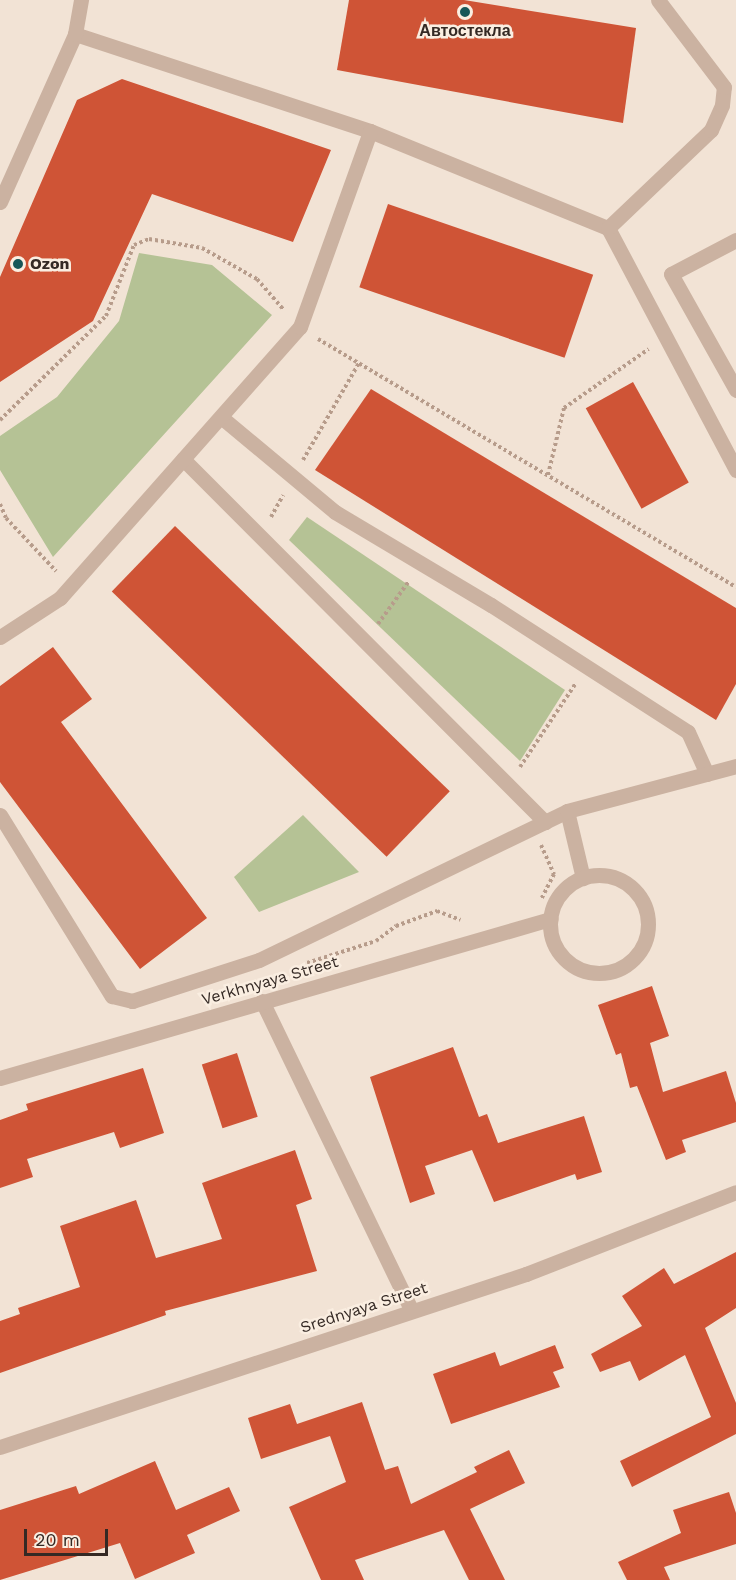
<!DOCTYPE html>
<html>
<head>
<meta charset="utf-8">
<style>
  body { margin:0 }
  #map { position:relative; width:736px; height:1580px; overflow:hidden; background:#f2e3d5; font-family:"Work Sans",sans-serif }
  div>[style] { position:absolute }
  .green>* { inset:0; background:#b5c295 }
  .building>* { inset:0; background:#cf5436; transform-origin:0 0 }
  .path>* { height:4px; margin-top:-2px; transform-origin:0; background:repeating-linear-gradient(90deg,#b79c8b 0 3px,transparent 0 6px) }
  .minor>* { height:15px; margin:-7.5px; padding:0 7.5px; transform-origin:7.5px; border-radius:7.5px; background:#cbb2a1 }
  .minor>.ring { margin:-7.5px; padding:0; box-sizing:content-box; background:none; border:15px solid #cbb2a1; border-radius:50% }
  .dots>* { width:16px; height:16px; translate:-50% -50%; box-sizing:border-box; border:3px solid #faeee1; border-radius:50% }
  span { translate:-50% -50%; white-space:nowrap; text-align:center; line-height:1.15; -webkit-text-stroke:5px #faeee1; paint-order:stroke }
  .poi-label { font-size:16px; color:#342924; font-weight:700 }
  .left { translate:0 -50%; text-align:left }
  .street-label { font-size:16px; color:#342924 }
  .scale { position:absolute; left:24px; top:1529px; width:84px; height:27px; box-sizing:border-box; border:3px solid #342924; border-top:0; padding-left:8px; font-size:18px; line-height:21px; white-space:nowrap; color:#342924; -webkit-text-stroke:4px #faeee1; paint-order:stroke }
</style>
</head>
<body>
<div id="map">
  <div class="green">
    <i style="clip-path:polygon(139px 253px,212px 265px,272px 315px,53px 557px,0 470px,0 436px,57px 397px,119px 321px)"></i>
    <i style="clip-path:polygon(307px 517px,565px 690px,520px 761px,289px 540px)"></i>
    <i style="clip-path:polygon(303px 815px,359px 872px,259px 912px,234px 877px)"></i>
  </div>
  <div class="building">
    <i style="clip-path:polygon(349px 0,464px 0,636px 28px,623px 123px,337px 70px)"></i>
    <i style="clip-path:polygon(122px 79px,331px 150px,293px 242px,152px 194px,93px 321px,0 382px,0 277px,77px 100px)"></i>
    <i style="left:388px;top:204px;width:217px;height:88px;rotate:19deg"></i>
    <i style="left:633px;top:382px;width:115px;height:54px;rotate:61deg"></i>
    <i style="clip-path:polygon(371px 389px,736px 608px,736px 684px,716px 720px,315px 470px)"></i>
    <i style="left:175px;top:526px;width:382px;height:91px;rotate:44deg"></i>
    <i style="clip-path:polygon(53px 647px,92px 699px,61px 722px,207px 918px,140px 969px,0 782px,0 686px)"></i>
    <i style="clip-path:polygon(652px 986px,669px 1036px,650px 1043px,663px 1092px,726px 1071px,736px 1103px,736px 1122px,682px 1140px,686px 1152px,666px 1160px,637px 1086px,630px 1088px,621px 1053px,616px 1055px,598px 1005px)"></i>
    <i style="clip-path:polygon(453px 1047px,479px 1117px,487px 1114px,498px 1143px,584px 1116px,602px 1172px,577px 1180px,575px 1174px,494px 1202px,472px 1150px,425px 1166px,435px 1194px,410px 1203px,370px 1077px)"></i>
    <i style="left:237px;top:1053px;width:67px;height:37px;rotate:72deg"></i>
    <i style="clip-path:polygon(143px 1068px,164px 1133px,120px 1148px,114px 1132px,27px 1159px,33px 1177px,0 1188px,0 1120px,28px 1110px,26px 1104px)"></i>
    <i style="clip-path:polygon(295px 1150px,312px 1199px,296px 1205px,317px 1271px,165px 1311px,166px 1315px,0 1373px,0 1321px,20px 1314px,18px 1308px,80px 1287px,60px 1226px,136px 1200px,156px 1258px,222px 1239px,202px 1183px)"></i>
    <i style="clip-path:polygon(736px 1252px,736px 1308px,705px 1328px,736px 1403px,736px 1434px,632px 1487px,620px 1461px,711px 1417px,685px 1355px,639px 1381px,630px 1361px,600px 1372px,591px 1354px,642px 1326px,622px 1296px,664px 1268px,674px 1284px)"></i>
    <i style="clip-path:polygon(555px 1345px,564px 1368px,553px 1372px,560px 1387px,451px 1424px,433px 1374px,495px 1352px,500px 1366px)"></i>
    <i style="clip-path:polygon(362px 1402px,385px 1470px,398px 1466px,411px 1504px,477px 1472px,474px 1467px,509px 1450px,525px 1483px,470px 1509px,505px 1580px,469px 1580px,444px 1530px,355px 1560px,364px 1580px,321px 1580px,289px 1507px,346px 1482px,330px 1436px,261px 1459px,248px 1418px,290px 1404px,297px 1424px)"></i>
    <i style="clip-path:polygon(155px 1461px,176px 1510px,229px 1487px,240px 1511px,187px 1535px,195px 1553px,135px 1579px,120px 1543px,0 1580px,0 1510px,76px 1486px,79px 1494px)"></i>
    <i style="clip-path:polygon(729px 1492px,736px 1513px,736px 1544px,664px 1567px,670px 1580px,627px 1580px,618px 1562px,681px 1533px,673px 1510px)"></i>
  </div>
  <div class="path">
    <i style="left:318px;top:339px;width:486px;rotate:30.7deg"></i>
    <i style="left:0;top:420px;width:148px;rotate:-44.5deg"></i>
    <i style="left:106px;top:316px;width:76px;rotate:-68.5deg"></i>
    <i style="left:134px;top:245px;width:16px;rotate:-22deg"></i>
    <i style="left:149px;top:239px;width:54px;rotate:9.6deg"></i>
    <i style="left:202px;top:248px;width:63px;rotate:29.4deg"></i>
    <i style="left:257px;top:279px;width:40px;rotate:49deg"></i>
    <i style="left:303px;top:460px;width:112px;rotate:-60deg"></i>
    <i style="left:548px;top:475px;width:69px;rotate:-76.6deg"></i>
    <i style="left:564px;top:408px;width:103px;rotate:-34.8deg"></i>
    <i style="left:0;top:504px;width:15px;rotate:67deg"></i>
    <i style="left:6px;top:518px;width:73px;rotate:46.7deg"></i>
    <i style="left:271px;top:517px;width:25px;rotate:-61deg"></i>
    <i style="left:378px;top:624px;width:53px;rotate:-54.2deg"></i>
    <i style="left:520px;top:767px;width:101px;rotate:-56.3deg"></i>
    <i style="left:541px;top:845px;width:32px;rotate:66deg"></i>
    <i style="left:554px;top:874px;width:27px;rotate:117deg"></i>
    <i style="left:307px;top:963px;width:72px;rotate:-17.7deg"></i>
    <i style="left:376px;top:941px;width:25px;rotate:-37deg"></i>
    <i style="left:396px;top:926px;width:44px;rotate:-20.1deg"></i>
    <i style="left:437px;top:911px;width:25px;rotate:21deg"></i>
  </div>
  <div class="minor">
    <i style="left:75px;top:34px;width:311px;rotate:18.2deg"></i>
    <i style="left:370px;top:131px;width:257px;rotate:22.2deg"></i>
    <i style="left:608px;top:228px;width:274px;rotate:62.1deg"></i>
    <i style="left:0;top:202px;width:184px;rotate:-65.9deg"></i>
    <i style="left:75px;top:34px;width:35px;rotate:-80deg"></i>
    <i style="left:608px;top:228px;width:142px;rotate:-43.6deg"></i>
    <i style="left:711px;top:130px;width:27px;rotate:-66deg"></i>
    <i style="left:722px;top:105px;width:18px;rotate:-84deg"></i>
    <i style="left:724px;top:87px;width:109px;rotate:-127.2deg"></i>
    <i style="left:736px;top:240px;width:73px;rotate:152.4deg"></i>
    <i style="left:671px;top:274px;width:133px;rotate:60.7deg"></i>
    <i style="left:221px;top:417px;width:148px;rotate:39.8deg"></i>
    <i style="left:335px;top:512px;width:182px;rotate:30.8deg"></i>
    <i style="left:491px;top:605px;width:234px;rotate:32.8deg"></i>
    <i style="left:688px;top:732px;width:46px;rotate:65.7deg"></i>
    <i style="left:183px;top:459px;width:513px;rotate:45.08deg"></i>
    <i style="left:0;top:637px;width:72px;rotate:-33deg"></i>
    <i style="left:60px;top:598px;width:362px;rotate:-48.5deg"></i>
    <i style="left:300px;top:327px;width:208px;rotate:-70.3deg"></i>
    <i style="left:567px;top:811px;width:69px;rotate:76.6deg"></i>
    <i style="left:0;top:815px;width:213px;rotate:58.3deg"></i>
    <i style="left:112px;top:996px;width:21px;rotate:14deg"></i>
    <i style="left:132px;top:1001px;width:133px;rotate:-17.9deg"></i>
    <i style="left:259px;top:960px;width:342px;rotate:-25.8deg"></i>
    <i style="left:567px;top:811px;width:175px;rotate:-14.9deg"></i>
    <i class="ring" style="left:550px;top:875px;width:83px;height:83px"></i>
    <i style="left:262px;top:1001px;width:344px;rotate:64.2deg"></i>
    <i style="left:0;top:1078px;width:573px;rotate:-16.12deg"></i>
    <i style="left:0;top:1447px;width:554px;rotate:-18.21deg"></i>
    <i style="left:526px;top:1274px;width:225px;rotate:-21.3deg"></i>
  </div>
  <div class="dots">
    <i style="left:465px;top:12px;background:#175758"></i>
    <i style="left:18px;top:264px;background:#175758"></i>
  </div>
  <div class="poi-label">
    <span style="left:465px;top:31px">Автостекла</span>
    <span class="left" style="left:30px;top:264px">Ozon</span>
  </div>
  <div class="street-label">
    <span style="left:270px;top:981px;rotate:-16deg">Verkhnyaya Street</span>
    <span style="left:364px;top:1308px;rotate:-18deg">Srednyaya Street</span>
  </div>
  <div class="scale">20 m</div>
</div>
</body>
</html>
